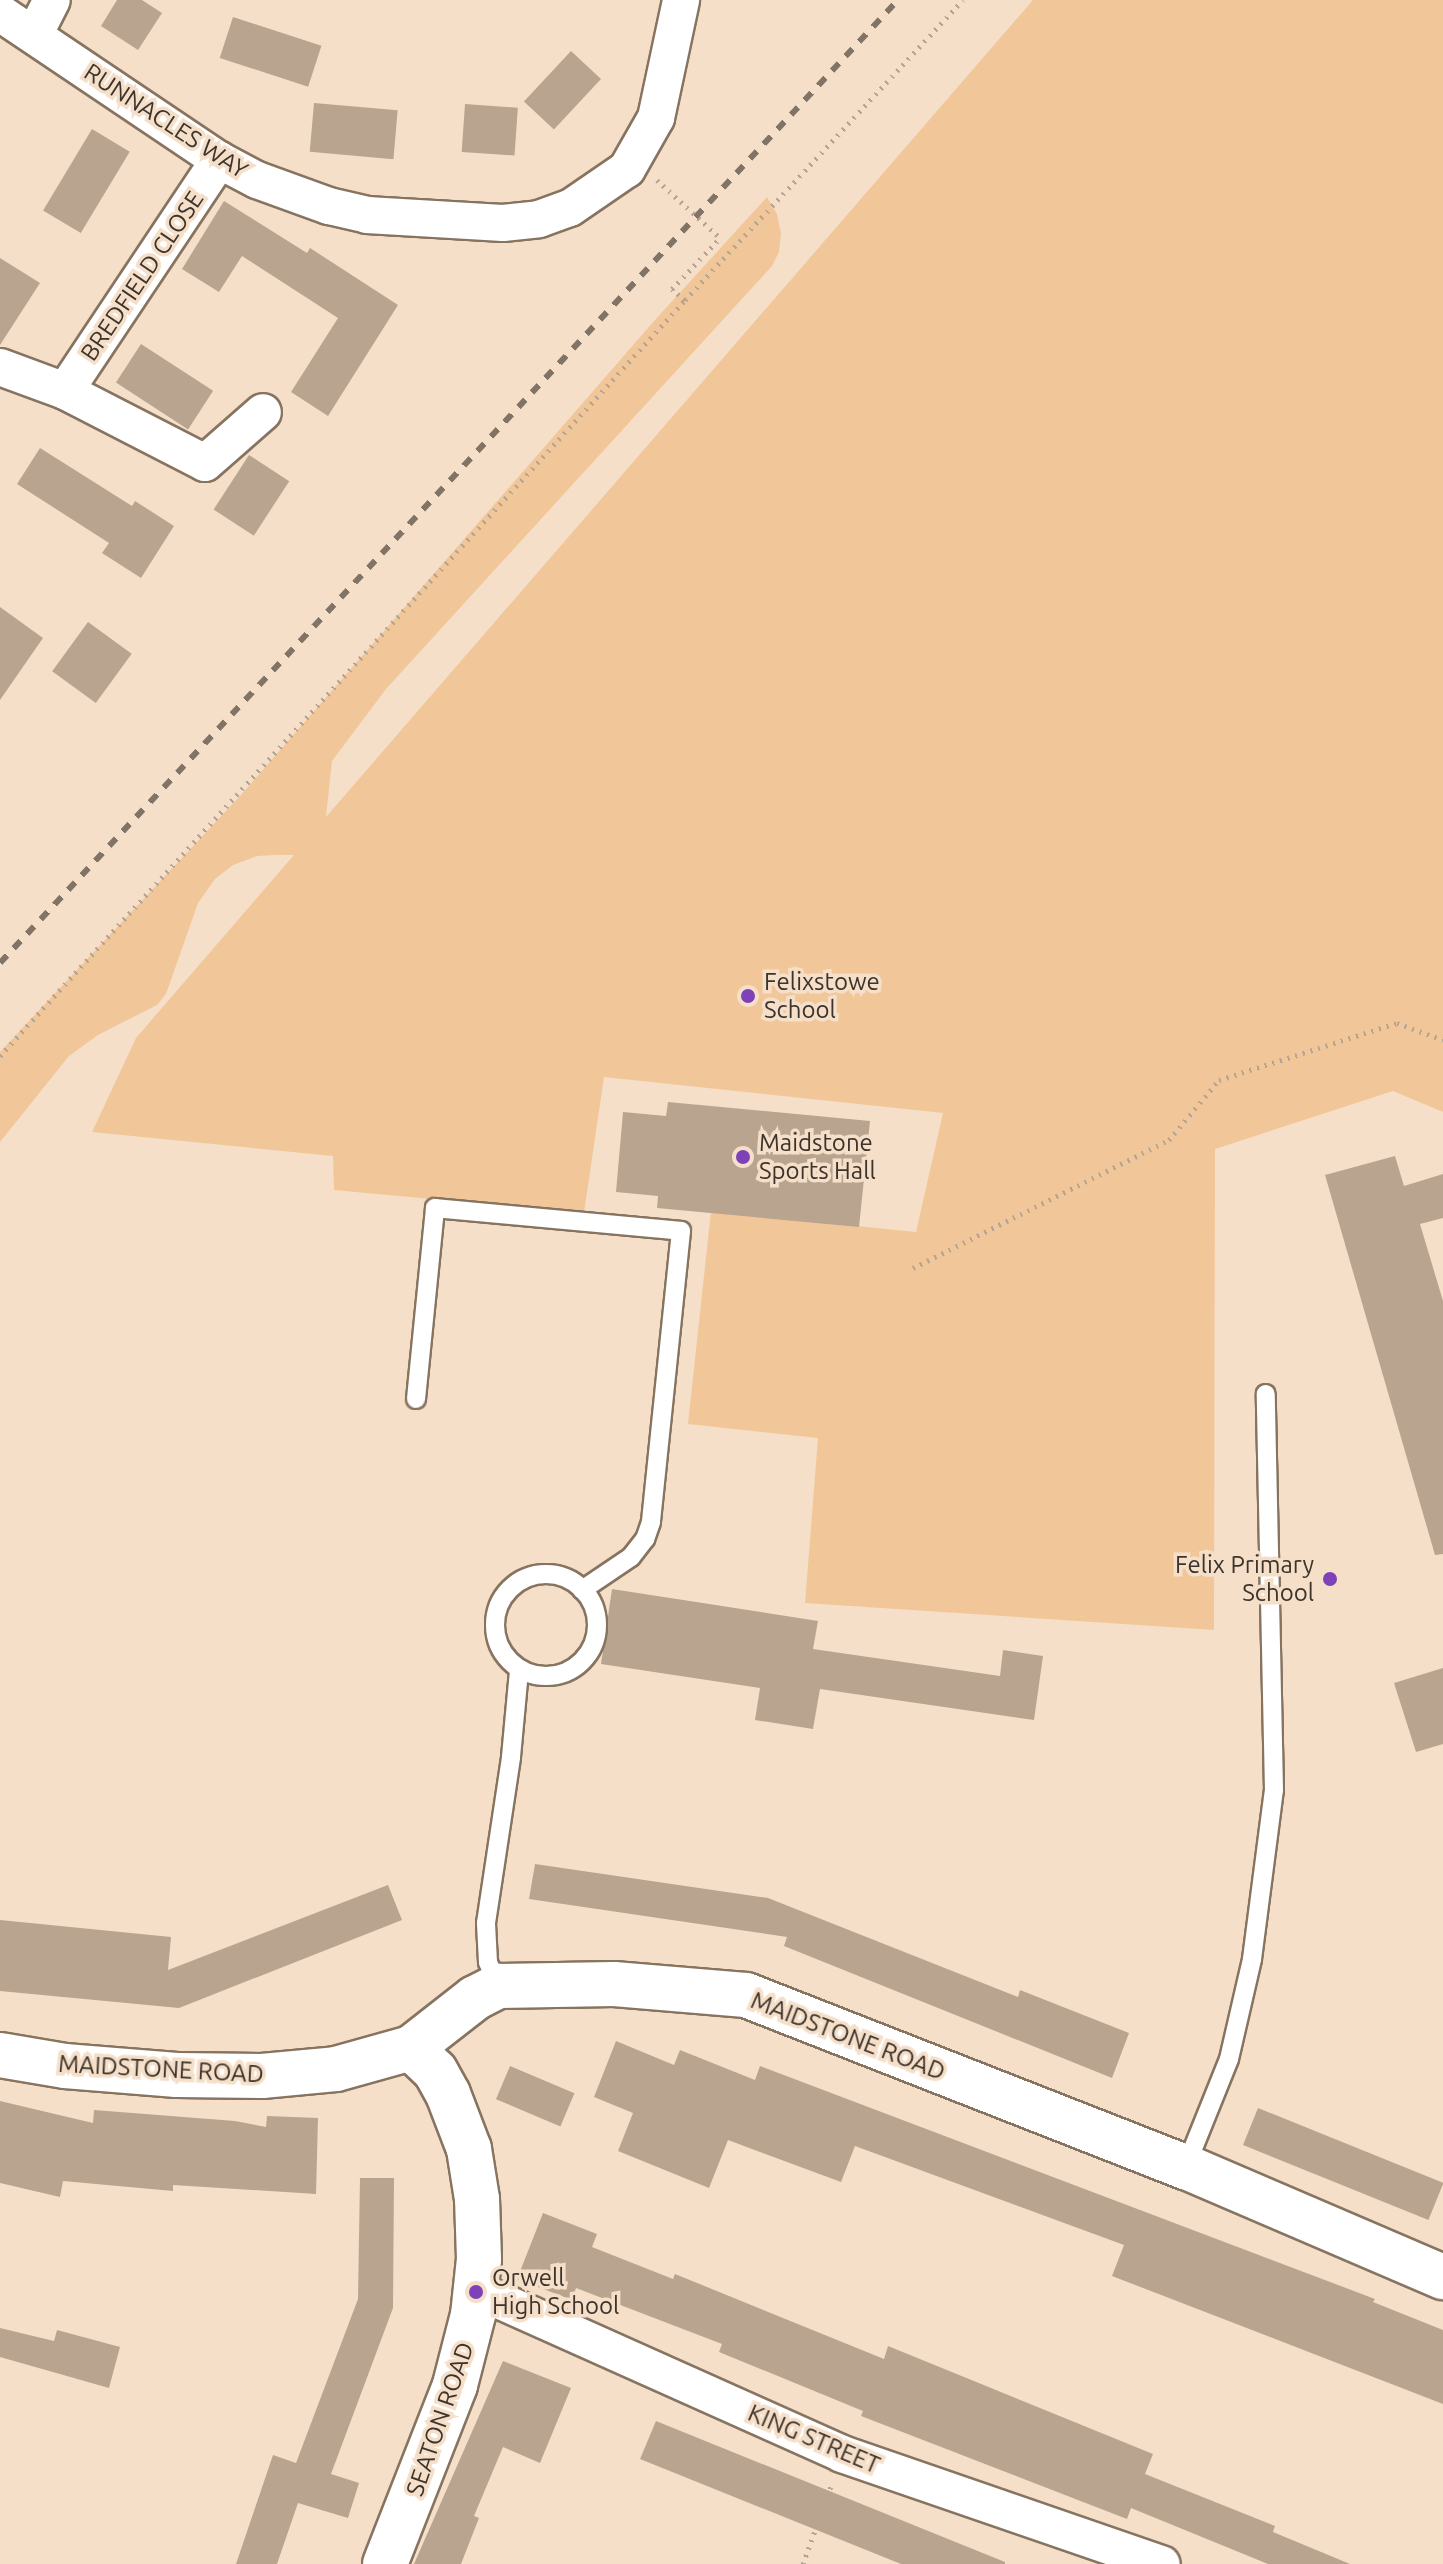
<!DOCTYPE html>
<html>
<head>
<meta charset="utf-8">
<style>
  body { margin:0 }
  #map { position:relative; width:1443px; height:2564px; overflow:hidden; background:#f5dfc9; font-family:Ubuntu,sans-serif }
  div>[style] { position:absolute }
  .green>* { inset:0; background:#f1c79a }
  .building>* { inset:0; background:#b9a58f; transform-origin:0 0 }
  .path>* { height:5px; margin-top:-2.5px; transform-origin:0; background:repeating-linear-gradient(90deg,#b7a594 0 2px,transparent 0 8px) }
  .roads { filter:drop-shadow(2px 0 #877460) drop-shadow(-2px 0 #877460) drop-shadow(0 2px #877460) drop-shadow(0 -2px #877460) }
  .service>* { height:18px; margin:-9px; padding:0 9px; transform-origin:9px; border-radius:9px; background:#fff }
  .service>.ring { margin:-9px; padding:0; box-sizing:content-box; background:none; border:18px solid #fff; border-radius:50% }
  .minor>* { height:36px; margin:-18px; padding:0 18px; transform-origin:18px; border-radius:18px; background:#fff }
  .tertiary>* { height:44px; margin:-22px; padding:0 22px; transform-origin:22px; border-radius:22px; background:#fff }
  .rail>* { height:6px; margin-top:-3px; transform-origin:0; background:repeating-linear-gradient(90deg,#817366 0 10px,transparent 0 20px) }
  .path-bridge>* { height:5px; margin-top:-2.5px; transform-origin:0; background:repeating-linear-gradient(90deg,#b7a594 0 2px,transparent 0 8px) }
  .dots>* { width:22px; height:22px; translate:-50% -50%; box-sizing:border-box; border:4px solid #f5dfc9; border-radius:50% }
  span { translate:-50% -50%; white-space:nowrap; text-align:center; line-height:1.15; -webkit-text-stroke:7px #f5dfc9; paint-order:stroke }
  .street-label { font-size:24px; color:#3c332b }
  .poi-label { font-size:24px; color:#3c332b }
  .left { translate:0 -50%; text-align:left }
  .right { translate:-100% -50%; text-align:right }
</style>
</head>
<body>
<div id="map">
  <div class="green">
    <i style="clip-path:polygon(1033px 0,1443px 0,1443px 1112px,1393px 1091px,1215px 1149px,1214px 1630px,805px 1603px,818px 1438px,688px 1424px,711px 1211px,916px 1232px,943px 1113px,604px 1077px,584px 1213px,334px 1190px,333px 1156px,92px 1132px,136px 1038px,294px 855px,275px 855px,257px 856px,233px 865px,215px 879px,198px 903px,166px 994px,157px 1005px,98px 1035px,69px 1056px,0 1142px,0 1052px,241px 795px,655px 320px,767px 197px,777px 214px,781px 234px,779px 252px,772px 266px,386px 689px,332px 761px,326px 817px)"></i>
  </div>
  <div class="building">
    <i style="clip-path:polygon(117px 0,142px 0,162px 13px,138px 50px,101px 26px)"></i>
    <i style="left:233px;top:17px;width:93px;height:43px;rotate:18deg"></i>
    <i style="left:571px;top:51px;width:41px;height:69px;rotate:43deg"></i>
    <i style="left:314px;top:103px;width:84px;height:49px;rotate:5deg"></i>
    <i style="left:465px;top:104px;width:53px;height:48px;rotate:4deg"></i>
    <i style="left:92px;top:129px;width:44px;height:95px;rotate:31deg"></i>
    <i style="clip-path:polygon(224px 201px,307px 253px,310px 248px,398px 305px,328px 416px,291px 392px,338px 318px,242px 256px,219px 292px,182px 269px)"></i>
    <i style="clip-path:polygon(0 258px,40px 283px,0 345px)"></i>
    <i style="left:141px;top:344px;width:86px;height:46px;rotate:33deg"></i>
    <i style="clip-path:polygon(40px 448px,132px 506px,135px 501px,174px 526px,141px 578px,102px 553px,109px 543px,17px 484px)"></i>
    <i style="left:249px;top:455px;width:48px;height:65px;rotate:33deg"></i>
    <i style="clip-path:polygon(0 607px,43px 638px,0 700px)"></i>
    <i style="left:88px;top:622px;width:54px;height:61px;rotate:36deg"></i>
    <i style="clip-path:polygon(668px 1102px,870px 1121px,859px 1227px,657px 1208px,658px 1196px,616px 1192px,623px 1112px,666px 1116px)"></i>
    <i style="clip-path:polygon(1395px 1156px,1404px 1186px,1443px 1174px,1443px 1218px,1420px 1224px,1443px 1301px,1443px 1554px,1435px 1555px,1325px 1175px)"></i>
    <i style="clip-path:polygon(612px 1589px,818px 1621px,813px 1649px,1000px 1676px,1003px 1650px,1043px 1656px,1034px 1720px,820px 1689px,813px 1729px,755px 1720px,760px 1688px,601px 1664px)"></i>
    <i style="clip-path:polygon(1443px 1668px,1443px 1744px,1416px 1752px,1394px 1683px)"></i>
    <i style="clip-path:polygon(535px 1864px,768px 1898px,1018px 1997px,1020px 1990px,1129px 2033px,1112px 2078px,784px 1946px,787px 1937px,529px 1899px)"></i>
    <i style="clip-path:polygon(388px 1885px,402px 1920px,179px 2008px,0 1991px,0 1920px,171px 1937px,168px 1970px)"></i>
    <i style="clip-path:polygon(616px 2041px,674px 2065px,680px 2050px,755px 2080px,760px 2066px,1375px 2299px,1373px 2302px,1443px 2330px,1443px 2404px,1112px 2276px,1124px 2245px,855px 2146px,841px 2182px,728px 2140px,709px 2188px,618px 2151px,633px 2113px,594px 2097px)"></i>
    <i style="left:510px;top:2066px;width:70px;height:36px;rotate:23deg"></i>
    <i style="clip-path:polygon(0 2101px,93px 2123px,94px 2110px,235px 2121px,266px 2127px,267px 2116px,318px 2118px,316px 2194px,173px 2185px,173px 2191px,63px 2181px,60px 2197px,0 2183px)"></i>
    <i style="left:1258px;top:2108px;width:200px;height:40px;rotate:22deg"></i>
    <i style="clip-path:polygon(360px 2178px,394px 2178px,393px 2308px,331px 2474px,359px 2483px,348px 2518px,298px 2503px,277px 2564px,236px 2564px,273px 2455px,296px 2463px,358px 2299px)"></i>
    <i style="clip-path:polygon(543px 2213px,597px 2234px,592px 2247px,673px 2279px,675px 2274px,884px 2359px,888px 2346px,1153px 2454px,1145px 2474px,1275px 2526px,1273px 2532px,1350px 2564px,1268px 2564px,1131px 2508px,1127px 2519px,861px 2416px,863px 2411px,719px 2352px,722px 2344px,576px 2288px,572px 2300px,517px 2279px)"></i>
    <i style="clip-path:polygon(0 2328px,54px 2341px,57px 2330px,120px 2347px,109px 2388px,0 2357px)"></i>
    <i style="clip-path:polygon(503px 2361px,571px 2388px,540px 2463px,503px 2447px,474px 2516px,479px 2518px,461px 2564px,414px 2564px)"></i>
    <i style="clip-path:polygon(656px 2421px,1005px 2562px,1005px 2564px,901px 2564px,640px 2459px)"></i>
  </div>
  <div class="path">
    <i style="left:685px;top:300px;width:17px;rotate:-140deg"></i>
    <i style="left:672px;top:289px;width:70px;rotate:-46.7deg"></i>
    <i style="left:0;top:1056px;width:1020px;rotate:-47.82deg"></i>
    <i style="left:685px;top:300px;width:409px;rotate:-47.2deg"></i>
    <i style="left:913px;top:1268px;width:286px;rotate:-26.6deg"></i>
    <i style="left:1169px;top:1140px;width:78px;rotate:-50.2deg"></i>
    <i style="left:1219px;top:1080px;width:187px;rotate:-17.8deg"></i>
    <i style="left:1397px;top:1023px;width:49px;rotate:20.3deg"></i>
    <i style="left:803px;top:2564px;width:83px;rotate:-70.3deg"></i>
  </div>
  <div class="roads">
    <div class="service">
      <i style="left:416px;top:1399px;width:192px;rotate:-84.3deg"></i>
      <i style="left:435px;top:1208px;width:247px;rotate:5.3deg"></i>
      <i style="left:681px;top:1231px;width:293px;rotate:95.9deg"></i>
      <i style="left:651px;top:1522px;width:18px;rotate:109deg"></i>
      <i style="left:645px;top:1539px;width:23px;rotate:128deg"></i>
      <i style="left:631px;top:1557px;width:59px;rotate:146deg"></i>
      <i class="ring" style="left:495px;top:1574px;width:84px;height:84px"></i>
      <i style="left:499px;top:1986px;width:26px;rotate:-115deg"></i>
      <i style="left:488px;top:1962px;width:39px;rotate:-93deg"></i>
      <i style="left:486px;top:1923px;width:168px;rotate:-81.4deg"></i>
      <i style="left:511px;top:1757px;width:87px;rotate:-84.7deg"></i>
      <i style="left:1186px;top:2166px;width:115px;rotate:-68.1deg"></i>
      <i style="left:1229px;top:2059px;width:103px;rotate:-77deg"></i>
      <i style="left:1252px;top:1959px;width:170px;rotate:-82.6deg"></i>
      <i style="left:1274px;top:1790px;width:396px;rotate:-91.2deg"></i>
    </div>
    <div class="minor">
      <i style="left:0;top:13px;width:264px;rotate:33.9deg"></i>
      <i style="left:219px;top:160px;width:43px;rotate:27.8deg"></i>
      <i style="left:257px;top:180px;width:77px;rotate:19.9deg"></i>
      <i style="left:329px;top:206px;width:39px;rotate:13deg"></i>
      <i style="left:367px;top:215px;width:136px;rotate:3.4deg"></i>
      <i style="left:503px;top:223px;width:36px;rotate:-6deg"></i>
      <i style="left:539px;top:219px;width:33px;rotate:-20deg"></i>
      <i style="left:570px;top:208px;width:69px;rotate:-34.4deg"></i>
      <i style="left:627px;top:169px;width:59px;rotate:-60.4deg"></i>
      <i style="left:656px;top:118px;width:121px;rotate:-78deg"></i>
      <i style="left:34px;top:35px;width:39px;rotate:-63deg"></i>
      <i style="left:0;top:367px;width:69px;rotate:20.3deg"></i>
      <i style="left:65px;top:391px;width:157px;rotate:27.2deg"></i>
      <i style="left:205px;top:463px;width:77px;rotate:-41.3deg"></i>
      <i style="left:65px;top:391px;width:278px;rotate:-56.3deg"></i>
      <i style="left:476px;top:2290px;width:401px;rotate:24.1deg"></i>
      <i style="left:842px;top:2454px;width:338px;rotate:19deg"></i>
    </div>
    <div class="tertiary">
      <i style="left:0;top:2055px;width:66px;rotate:9.6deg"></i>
      <i style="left:65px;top:2066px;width:112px;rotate:4.6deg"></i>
      <i style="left:177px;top:2075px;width:85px;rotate:0.7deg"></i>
      <i style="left:262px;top:2076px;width:74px;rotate:-5.4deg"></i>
      <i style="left:336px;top:2069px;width:78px;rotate:-15.6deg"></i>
      <i style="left:411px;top:2048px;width:81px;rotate:-38deg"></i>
      <i style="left:475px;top:1998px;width:27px;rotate:-27deg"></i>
      <i style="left:499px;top:1986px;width:115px;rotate:-1deg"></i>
      <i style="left:614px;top:1984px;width:132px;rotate:4.8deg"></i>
      <i style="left:746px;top:1995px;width:472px;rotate:21.4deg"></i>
      <i style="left:1186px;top:2167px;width:280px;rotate:23.2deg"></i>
      <i style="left:385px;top:2564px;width:192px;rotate:-68.6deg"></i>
      <i style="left:455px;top:2385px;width:72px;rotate:-75.6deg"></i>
      <i style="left:473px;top:2315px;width:56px;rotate:-83.9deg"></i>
      <i style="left:479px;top:2259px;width:60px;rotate:-91.9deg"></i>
      <i style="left:477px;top:2199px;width:51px;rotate:-99.1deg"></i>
      <i style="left:469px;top:2149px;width:59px;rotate:-110.9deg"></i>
      <i style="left:448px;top:2094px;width:26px;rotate:-119deg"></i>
      <i style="left:435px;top:2071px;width:33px;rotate:-136deg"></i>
    </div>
  </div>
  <div class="rail">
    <i style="left:0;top:963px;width:1317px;rotate:-47deg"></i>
  </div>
  <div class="path-bridge">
    <i style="left:657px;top:180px;width:86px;rotate:42.6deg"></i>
  </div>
  <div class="dots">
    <i style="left:748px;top:996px;background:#7e41b7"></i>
    <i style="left:743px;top:1157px;background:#7e41b7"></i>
    <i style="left:1330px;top:1579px;background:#7e41b7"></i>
    <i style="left:476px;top:2292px;background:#7e41b7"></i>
  </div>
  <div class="street-label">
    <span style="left:166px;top:121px;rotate:33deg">RUNNACLES WAY</span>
    <span style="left:142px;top:276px;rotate:-56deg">BREDFIELD CLOSE</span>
    <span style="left:848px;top:2036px;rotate:21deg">MAIDSTONE ROAD</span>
    <span style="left:161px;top:2069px;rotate:3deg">MAIDSTONE ROAD</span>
    <span style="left:440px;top:2419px;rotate:-71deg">SEATON ROAD</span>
    <span style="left:814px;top:2439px;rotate:23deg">KING STREET</span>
  </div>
  <div class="poi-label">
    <span class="left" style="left:764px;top:996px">Felixstowe<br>School</span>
    <span class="left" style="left:759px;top:1157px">Maidstone<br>Sports Hall</span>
    <span class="right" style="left:1314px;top:1579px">Felix Primary<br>School</span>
    <span class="left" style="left:492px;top:2292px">Orwell<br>High School</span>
  </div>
</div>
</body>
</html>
